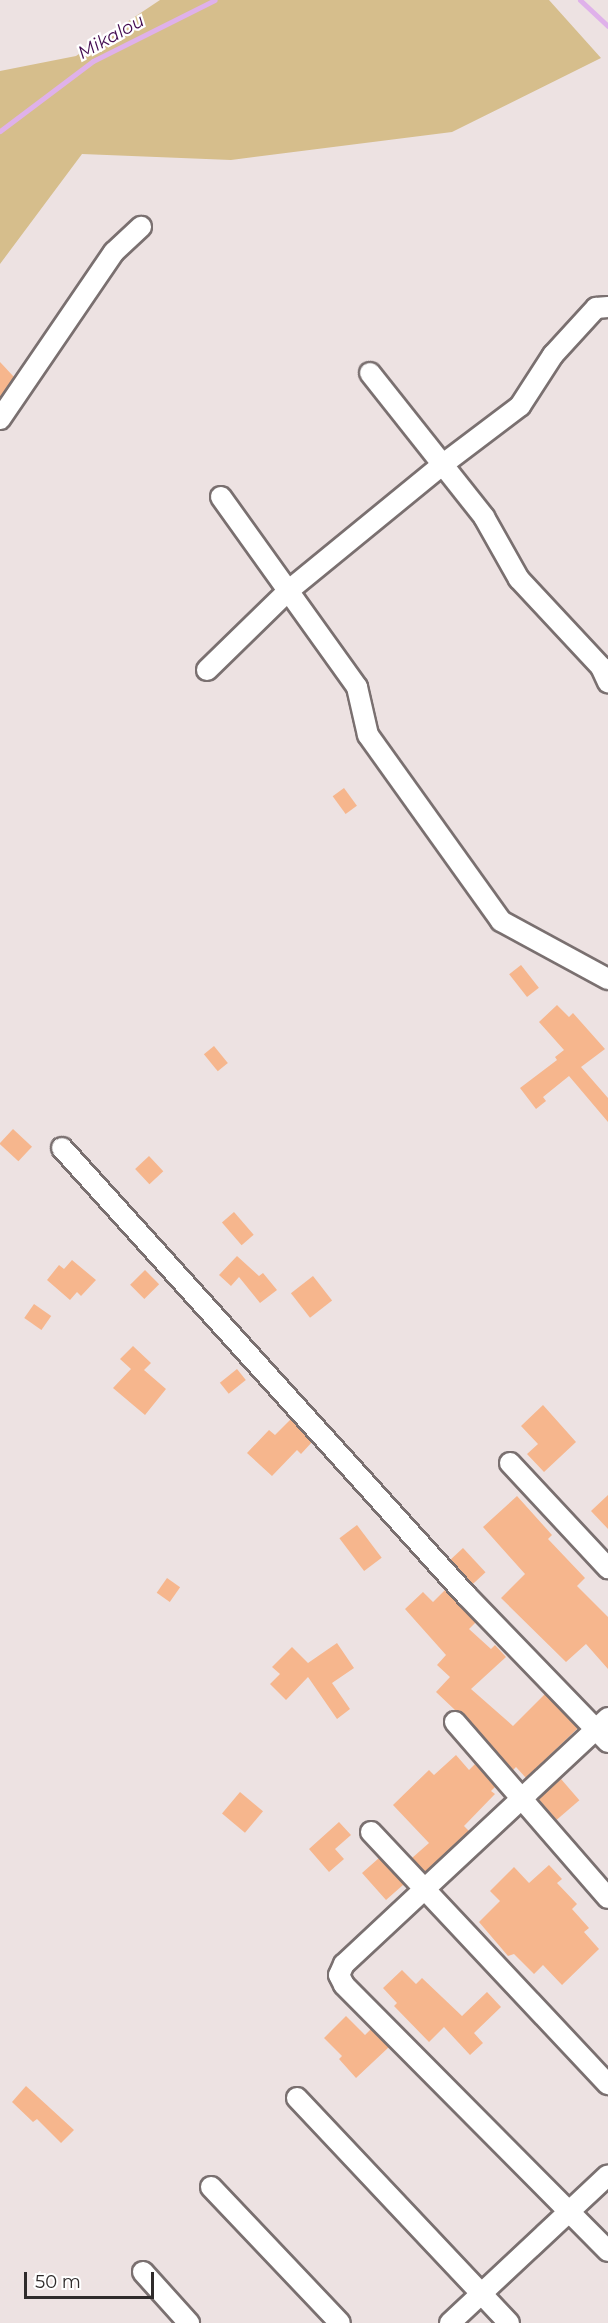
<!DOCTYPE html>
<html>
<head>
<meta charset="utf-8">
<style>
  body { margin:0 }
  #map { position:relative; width:608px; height:2323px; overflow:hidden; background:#ede2e2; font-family:Montserrat,sans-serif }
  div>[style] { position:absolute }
  .green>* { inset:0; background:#d6be8c }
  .stream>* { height:5px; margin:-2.5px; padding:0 2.5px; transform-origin:2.5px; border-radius:2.5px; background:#dfb1ea }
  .building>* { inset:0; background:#f6b68d; transform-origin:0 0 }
  .roads { filter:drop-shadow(2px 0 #7a7070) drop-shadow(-2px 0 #7a7070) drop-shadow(0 2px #7a7070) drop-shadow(0 -2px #7a7070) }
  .minor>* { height:20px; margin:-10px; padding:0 10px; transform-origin:10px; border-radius:10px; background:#fff }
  span { translate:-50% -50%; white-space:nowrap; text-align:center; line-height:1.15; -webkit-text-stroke:4.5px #fff; paint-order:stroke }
  .water-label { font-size:18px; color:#440c51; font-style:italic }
  .scale { position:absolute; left:24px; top:2272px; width:130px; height:27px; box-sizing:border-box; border:3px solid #2f2b2b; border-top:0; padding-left:8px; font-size:18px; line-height:21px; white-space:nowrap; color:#2f2b2b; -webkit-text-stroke:4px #fff; paint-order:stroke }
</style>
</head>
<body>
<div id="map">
  <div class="green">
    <i style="clip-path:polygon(160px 0,549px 0,601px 58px,452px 132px,231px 160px,82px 154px,0 264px,0 71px,76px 56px)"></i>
  </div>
  <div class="stream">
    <i style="left:580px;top:0;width:38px;rotate:43deg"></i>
    <i style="left:0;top:131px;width:116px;rotate:-37deg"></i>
    <i style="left:93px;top:61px;width:136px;rotate:-26.6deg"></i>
  </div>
  <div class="building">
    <i style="clip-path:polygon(0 362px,14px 377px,0 398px)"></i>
    <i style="left:344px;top:788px;width:22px;height:14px;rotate:54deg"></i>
    <i style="left:521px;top:965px;width:29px;height:15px;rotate:52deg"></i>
    <i style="clip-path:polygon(557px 1005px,569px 1017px,573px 1013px,605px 1049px,581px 1067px,608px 1098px,608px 1122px,569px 1076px,543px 1097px,546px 1101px,536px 1109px,520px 1088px,557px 1060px,555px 1057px,564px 1050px,539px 1022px)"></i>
    <i style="left:214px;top:1046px;width:22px;height:13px;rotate:51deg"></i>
    <i style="left:13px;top:1129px;width:26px;height:20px;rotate:43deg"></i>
    <i style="left:149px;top:1156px;width:21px;height:19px;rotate:47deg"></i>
    <i style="left:234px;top:1212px;width:30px;height:16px;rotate:49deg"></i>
    <i style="clip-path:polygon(237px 1256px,259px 1276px,263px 1273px,277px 1290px,260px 1303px,239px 1277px,231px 1286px,219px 1275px)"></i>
    <i style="clip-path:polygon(72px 1260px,96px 1280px,81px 1296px,77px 1292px,70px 1300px,47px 1280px,59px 1265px,64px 1269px)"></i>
    <i style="left:145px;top:1270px;width:20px;height:21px;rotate:45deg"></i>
    <i style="left:313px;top:1276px;width:31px;height:28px;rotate:52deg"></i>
    <i style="left:34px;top:1304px;width:21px;height:17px;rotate:35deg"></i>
    <i style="clip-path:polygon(133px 1346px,151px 1363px,144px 1370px,166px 1389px,145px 1415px,113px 1388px,131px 1369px,120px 1359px)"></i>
    <i style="left:237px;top:1369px;width:14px;height:22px;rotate:51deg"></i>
    <i style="clip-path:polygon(543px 1405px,576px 1442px,544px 1472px,527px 1454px,538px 1444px,521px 1426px)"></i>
    <i style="clip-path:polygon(291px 1419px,312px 1442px,301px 1454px,297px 1450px,272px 1476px,247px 1453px,269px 1430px,275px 1435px)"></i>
    <i style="clip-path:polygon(608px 1495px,608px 1529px,591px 1511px)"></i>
    <i style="clip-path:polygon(517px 1496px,552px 1535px,548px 1539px,585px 1578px,577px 1586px,608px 1617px,608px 1669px,586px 1644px,566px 1662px,501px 1598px,525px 1574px,483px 1527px)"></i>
    <i style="left:357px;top:1525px;width:41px;height:22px;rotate:53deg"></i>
    <i style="left:463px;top:1548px;width:33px;height:18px;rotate:47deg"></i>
    <i style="left:167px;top:1578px;width:16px;height:18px;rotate:35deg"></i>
    <i style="clip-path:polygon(445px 1590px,476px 1622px,469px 1629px,491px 1649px,495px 1645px,506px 1657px,471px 1689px,513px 1726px,545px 1694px,578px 1728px,526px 1778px,516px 1767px,513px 1770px,464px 1714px,455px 1710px,436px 1692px,450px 1677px,437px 1665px,446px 1655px,405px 1609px,423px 1592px,433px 1602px)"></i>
    <i style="clip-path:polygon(337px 1643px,354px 1668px,332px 1683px,350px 1709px,337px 1719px,308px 1677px,286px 1700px,270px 1684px,280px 1674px,272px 1667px,292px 1647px,308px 1663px)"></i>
    <i style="clip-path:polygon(456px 1755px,469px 1770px,475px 1764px,495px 1787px,491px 1791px,495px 1794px,464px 1826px,469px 1831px,425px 1872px,412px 1858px,429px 1843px,393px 1805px,429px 1770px,434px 1775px)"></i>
    <i style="left:561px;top:1779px;width:28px;height:30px;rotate:49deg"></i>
    <i style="left:240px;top:1792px;width:30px;height:28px;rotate:40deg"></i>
    <i style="clip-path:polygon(339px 1822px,351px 1835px,335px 1849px,344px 1859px,329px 1872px,309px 1849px)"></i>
    <i style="clip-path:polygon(379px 1858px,408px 1888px,403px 1885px,386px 1900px,362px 1873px)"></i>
    <i style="clip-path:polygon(549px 1865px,562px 1879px,557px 1883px,577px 1904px,572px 1909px,589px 1928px,584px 1932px,599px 1949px,562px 1985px,543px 1965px,534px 1974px,514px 1954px,508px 1956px,479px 1922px,500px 1901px,490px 1891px,514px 1867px,529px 1883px)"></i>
    <i style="clip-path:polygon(402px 1970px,416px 1984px,422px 1978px,462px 2016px,487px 1992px,501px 2007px,474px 2033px,483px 2043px,470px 2055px,444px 2027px,429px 2042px,394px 2006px,397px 2003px,383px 1988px)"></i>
    <i style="clip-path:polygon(346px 2016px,365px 2035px,371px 2029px,389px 2047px,356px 2078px,339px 2059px,342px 2056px,324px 2038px)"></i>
    <i style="clip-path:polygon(26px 2086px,74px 2130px,61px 2143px,37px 2119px,33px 2122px,12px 2102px)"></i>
  </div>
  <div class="roads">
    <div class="minor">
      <i style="left:370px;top:373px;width:184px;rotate:51.6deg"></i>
      <i style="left:484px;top:517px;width:71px;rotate:60.6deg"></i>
      <i style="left:519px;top:579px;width:120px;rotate:47deg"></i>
      <i style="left:601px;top:667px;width:17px;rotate:65deg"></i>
      <i style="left:0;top:419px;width:202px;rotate:-55.7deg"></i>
      <i style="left:114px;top:252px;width:37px;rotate:-43deg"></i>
      <i style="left:221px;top:497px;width:234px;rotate:54.4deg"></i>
      <i style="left:357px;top:687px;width:49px;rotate:77.1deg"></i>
      <i style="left:368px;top:735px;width:229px;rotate:54.4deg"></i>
      <i style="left:501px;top:921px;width:122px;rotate:28.5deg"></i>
      <i style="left:207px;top:670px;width:113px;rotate:-44.3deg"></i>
      <i style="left:288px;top:591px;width:199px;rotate:-39.3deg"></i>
      <i style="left:442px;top:465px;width:98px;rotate:-37.1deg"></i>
      <i style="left:520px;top:406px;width:61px;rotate:-57.1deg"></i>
      <i style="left:553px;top:355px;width:64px;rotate:-47.5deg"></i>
      <i style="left:596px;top:308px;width:12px;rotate:-5deg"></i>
      <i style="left:62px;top:1148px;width:604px;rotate:47.89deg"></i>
      <i style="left:467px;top:1596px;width:203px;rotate:46deg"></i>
      <i style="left:510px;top:1463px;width:144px;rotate:47deg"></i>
      <i style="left:608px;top:1718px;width:361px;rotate:137deg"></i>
      <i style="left:344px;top:1964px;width:12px;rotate:114deg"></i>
      <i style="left:339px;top:1975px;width:11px;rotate:63deg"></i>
      <i style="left:344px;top:1985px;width:375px;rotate:45.2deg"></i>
      <i style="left:455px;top:1722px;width:233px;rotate:49deg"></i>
      <i style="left:371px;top:1832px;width:346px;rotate:46.8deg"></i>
      <i style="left:297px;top:2098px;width:309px;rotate:46.7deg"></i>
      <i style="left:211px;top:2187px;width:187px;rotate:46.5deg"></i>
      <i style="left:143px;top:2272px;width:69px;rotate:48deg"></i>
      <i style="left:450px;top:2323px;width:216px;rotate:-43.1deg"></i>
    </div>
  </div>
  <div class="water-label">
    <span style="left:111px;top:37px;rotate:-29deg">Mikalou</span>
  </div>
  <div class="scale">50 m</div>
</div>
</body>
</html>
